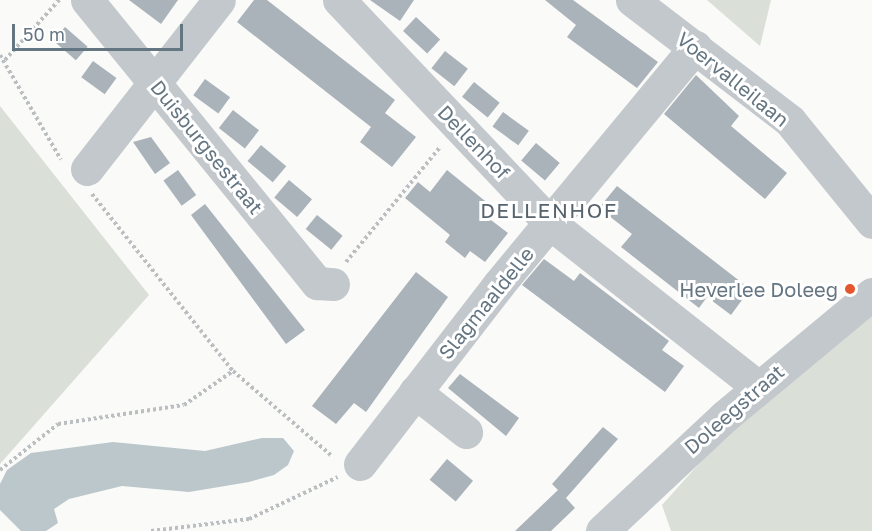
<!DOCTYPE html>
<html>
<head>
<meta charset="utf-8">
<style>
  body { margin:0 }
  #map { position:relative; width:872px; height:531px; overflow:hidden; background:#fafaf8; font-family:"Golos Text",sans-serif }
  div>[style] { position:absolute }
  .green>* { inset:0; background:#dadfd7 }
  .water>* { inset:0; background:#bbc7cb }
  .building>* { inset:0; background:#aab3b9; transform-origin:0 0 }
  .path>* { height:4px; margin-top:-2px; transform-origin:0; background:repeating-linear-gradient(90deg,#bbbfc2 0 3px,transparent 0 6px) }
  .minor>* { height:33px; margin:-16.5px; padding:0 16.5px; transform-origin:16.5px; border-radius:16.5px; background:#c3c8cc }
  .dots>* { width:16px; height:16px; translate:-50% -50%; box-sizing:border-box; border:3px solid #fff; border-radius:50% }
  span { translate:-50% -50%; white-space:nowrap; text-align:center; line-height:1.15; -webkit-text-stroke:6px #fff; paint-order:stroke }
  .street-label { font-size:20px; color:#657683 }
  .poi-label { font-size:20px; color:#657683 }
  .right { translate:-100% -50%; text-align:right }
  .neighbourhood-label { font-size:21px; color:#57646e; letter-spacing:1.5px }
  .scale { position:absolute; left:12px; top:24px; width:171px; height:27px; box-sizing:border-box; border:3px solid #657683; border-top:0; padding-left:8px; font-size:18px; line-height:21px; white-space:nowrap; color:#657683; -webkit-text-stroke:4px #fff; paint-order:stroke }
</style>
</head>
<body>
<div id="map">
  <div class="green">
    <i style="clip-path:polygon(707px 0,771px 0,760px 46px)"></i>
    <i style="clip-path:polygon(0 106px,149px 295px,0 464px)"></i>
    <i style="clip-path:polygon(872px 315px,872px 531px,671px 531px,662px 505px,731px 428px)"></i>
  </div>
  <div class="water">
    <i style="clip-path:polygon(262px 438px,283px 438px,294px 451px,288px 465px,274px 475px,249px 482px,189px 492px,122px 486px,69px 499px,54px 509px,58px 523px,46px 531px,21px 531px,0 510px,0 484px,7px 470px,31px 453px,113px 442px,205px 451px)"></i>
  </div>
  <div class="building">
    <i style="clip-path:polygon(129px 0,178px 0,161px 24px)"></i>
    <i style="clip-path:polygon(254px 0,267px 0,395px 100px,385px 113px,416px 137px,392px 167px,360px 142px,371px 127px,237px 22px)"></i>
    <i style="clip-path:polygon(370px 0,414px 0,400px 21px)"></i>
    <i style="clip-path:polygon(545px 0,573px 0,658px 62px,637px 88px,567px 37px,576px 25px)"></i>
    <i style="left:416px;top:17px;width:33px;height:19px;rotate:43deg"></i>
    <i style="left:65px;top:27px;width:30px;height:18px;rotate:41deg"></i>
    <i style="left:445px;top:51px;width:29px;height:22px;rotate:38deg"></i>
    <i style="left:93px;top:61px;width:29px;height:20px;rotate:36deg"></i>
    <i style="clip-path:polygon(696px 75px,739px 116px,731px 126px,787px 173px,765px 199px,664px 114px)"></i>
    <i style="left:205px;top:79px;width:31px;height:20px;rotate:36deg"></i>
    <i style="left:474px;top:82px;width:33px;height:19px;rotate:39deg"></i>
    <i style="left:233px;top:110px;width:33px;height:23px;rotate:38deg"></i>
    <i style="left:503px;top:112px;width:32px;height:18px;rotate:36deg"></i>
    <i style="clip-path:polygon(151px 137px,170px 163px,155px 174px,133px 142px)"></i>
    <i style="left:536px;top:143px;width:31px;height:23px;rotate:40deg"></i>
    <i style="left:261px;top:145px;width:33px;height:21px;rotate:40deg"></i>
    <i style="left:178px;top:170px;width:31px;height:18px;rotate:54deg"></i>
    <i style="clip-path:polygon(447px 170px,490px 205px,483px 214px,508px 233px,485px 262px,470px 251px,465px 258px,445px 242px,450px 235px,405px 198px,418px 182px,430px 192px)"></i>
    <i style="left:289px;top:180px;width:30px;height:23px;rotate:40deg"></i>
    <i style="clip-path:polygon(617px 186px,750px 289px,731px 315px,707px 297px,699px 308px,621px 247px,632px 234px,599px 208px)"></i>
    <i style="clip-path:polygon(205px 204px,305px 330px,286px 344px,191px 215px)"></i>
    <i style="left:317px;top:215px;width:33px;height:18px;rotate:39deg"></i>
    <i style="clip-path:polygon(544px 259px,574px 281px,580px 273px,669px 341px,662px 350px,684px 366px,665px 392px,522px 285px)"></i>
    <i style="clip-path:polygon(416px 272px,448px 297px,366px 412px,354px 403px,336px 424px,312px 406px)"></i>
    <i style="clip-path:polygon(460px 374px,519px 418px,506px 436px,448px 388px)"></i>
    <i style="clip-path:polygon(603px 427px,618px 439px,566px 498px,575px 508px,551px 531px,515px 531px,558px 490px,552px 484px)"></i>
    <i style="left:447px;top:459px;width:34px;height:27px;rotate:40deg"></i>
  </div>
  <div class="path">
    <i style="left:0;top:55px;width:121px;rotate:59.8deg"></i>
    <i style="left:5px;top:60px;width:81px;rotate:-48deg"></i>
    <i style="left:92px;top:194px;width:226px;rotate:51.5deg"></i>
    <i style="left:233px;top:371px;width:132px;rotate:40.7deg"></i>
    <i style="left:346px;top:262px;width:149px;rotate:-50.7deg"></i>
    <i style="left:0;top:470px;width:74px;rotate:-38.4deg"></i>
    <i style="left:58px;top:424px;width:127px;rotate:-8.6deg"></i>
    <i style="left:184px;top:405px;width:60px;rotate:-34.8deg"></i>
    <i style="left:151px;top:531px;width:99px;rotate:-7deg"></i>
    <i style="left:249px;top:519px;width:98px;rotate:-25.3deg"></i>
  </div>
  <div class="minor">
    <i style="left:87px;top:0;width:365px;rotate:50.9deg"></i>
    <i style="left:317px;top:283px;width:16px;rotate:4deg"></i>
    <i style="left:339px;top:0;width:308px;rotate:46.6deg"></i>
    <i style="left:551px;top:224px;width:263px;rotate:38.2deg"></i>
    <i style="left:632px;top:0;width:199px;rotate:37.4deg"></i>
    <i style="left:790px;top:121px;width:130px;rotate:50.9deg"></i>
    <i style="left:87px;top:169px;width:214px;rotate:-52deg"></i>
    <i style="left:415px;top:392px;width:65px;rotate:38.1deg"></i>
    <i style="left:360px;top:464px;width:227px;rotate:-52.3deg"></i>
    <i style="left:499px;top:284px;width:308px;rotate:-50.4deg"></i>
    <i style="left:602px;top:531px;width:168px;rotate:-43.1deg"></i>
    <i style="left:725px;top:416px;width:191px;rotate:-39.7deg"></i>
  </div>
  <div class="dots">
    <i style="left:850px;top:289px;background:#e4572e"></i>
  </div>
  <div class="street-label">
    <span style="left:733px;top:79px;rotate:39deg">Voervalleilaan</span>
    <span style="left:474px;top:142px;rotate:46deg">Dellenhof</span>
    <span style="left:207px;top:147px;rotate:51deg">Duisburgsestraat</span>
    <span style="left:486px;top:303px;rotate:-51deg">Slagmaaldelle</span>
    <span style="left:734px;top:409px;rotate:-41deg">Doleegstraat</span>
  </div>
  <div class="poi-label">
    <span class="right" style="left:838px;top:289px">Heverlee Doleeg</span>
  </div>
  <div class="neighbourhood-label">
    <span style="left:549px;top:210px">DELLENHOF</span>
  </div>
  <div class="scale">50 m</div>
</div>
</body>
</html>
